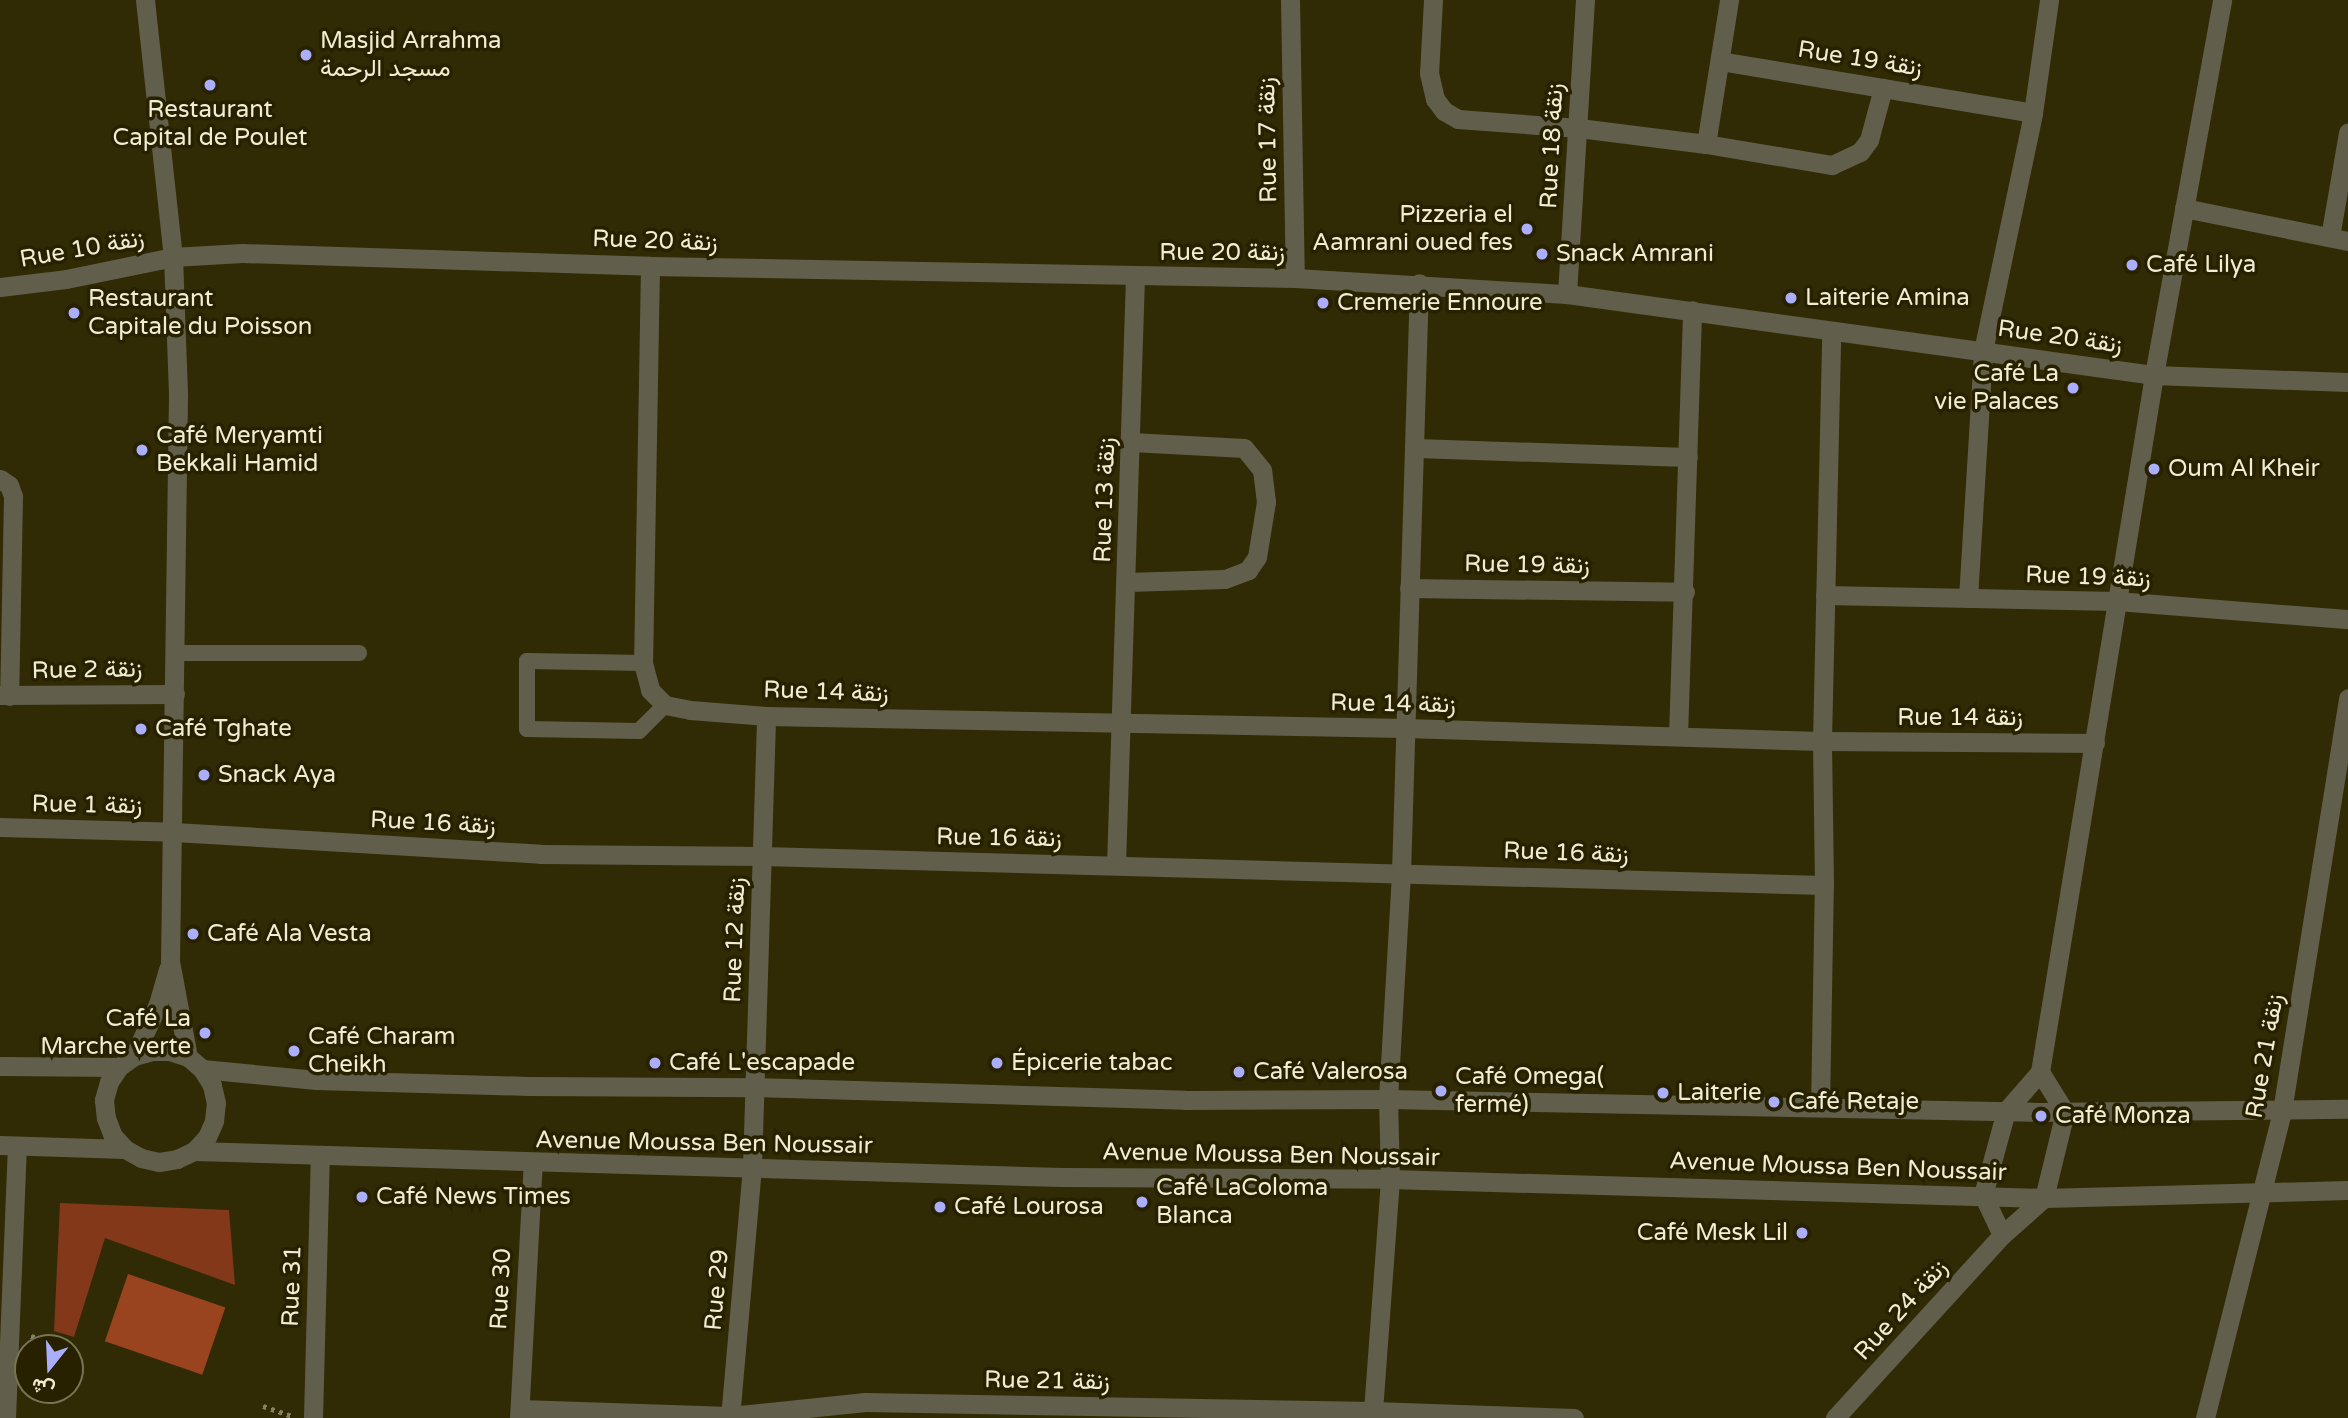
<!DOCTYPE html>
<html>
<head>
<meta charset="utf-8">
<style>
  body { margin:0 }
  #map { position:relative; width:2348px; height:1418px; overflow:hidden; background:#302b05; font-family:"Varela Round",Vazirmatn,sans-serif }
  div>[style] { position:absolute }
  .green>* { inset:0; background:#823819 }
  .forest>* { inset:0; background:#9a431f; transform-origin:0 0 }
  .path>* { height:4.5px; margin-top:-2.25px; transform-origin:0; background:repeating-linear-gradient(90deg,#868261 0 3.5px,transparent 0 8.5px) }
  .service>* { height:16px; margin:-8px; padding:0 8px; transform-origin:8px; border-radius:8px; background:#615f4b }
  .minor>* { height:19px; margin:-9.5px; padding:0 9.5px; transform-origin:9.5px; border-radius:9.5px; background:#615f4b }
  .tertiary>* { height:19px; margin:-9.5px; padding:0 9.5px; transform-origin:9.5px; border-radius:9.5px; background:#615f4b }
  .dots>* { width:19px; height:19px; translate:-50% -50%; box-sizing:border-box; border:4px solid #272100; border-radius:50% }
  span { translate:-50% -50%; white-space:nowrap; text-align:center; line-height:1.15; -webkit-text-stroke:7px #272100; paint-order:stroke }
  .poi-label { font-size:24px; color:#f1edd4 }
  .left { translate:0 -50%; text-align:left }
  .right { translate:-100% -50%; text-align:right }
  .street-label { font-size:24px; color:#f1edd4 }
  .north { position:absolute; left:14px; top:1334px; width:70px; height:70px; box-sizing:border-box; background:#272100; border:2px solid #787355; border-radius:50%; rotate:198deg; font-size:19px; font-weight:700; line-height:28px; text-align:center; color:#f1edd4 }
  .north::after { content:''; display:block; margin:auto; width:24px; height:32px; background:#abaffb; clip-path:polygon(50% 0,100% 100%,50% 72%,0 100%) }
</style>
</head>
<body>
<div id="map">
  <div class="green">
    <i style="clip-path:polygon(60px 1203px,229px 1210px,235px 1285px,105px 1238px,74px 1337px,54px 1331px)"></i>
  </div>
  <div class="forest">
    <i style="left:128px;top:1274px;width:103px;height:71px;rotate:19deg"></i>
  </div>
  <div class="path">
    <i style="left:31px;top:1336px;width:23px;rotate:18deg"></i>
    <i style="left:263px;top:1406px;width:31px;rotate:19deg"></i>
  </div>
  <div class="service">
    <i style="left:175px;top:653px;width:184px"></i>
    <i style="left:643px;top:663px;width:116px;rotate:-179deg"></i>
    <i style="left:527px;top:661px;width:68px;rotate:90deg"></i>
    <i style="left:527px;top:729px;width:112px;rotate:1deg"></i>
    <i style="left:639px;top:731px;width:37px;rotate:-45deg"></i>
  </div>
  <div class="minor">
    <i style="left:145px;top:0;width:259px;rotate:83.8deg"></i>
    <i style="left:173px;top:257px;width:139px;rotate:87.9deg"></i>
    <i style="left:178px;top:396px;width:565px;rotate:90.81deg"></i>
    <i style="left:170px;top:961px;width:98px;rotate:79.4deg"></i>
    <i style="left:1290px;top:0;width:278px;rotate:89deg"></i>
    <i style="left:1433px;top:0;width:73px;rotate:93.1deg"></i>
    <i style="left:1429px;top:73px;width:27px;rotate:77deg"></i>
    <i style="left:1435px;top:99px;width:15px;rotate:53deg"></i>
    <i style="left:1444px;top:111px;width:16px;rotate:30deg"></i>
    <i style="left:1458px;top:119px;width:121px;rotate:4.3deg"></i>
    <i style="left:1579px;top:128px;width:128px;rotate:7.2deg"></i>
    <i style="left:1706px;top:144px;width:128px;rotate:9.5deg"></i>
    <i style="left:1832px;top:165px;width:31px;rotate:-25deg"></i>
    <i style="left:1860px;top:152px;width:15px;rotate:-53deg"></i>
    <i style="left:1869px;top:140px;width:54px;rotate:-74.9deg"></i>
    <i style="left:1720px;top:61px;width:317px;rotate:9.4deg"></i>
    <i style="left:1706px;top:144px;width:146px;rotate:-80.9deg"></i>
    <i style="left:2184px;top:208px;width:167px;rotate:11.4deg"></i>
    <i style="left:2330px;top:237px;width:106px;rotate:-80.2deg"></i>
    <i style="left:650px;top:266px;width:397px;rotate:91deg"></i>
    <i style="left:643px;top:663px;width:28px;rotate:75deg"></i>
    <i style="left:650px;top:690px;width:21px;rotate:45deg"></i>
    <i style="left:665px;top:705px;width:25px;rotate:11deg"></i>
    <i style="left:690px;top:710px;width:76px;rotate:4.5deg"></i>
    <i style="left:766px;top:716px;width:639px;rotate:1.08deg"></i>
    <i style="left:1405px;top:728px;width:417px;rotate:1.8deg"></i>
    <i style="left:1822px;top:741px;width:273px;rotate:0.4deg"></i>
    <i style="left:0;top:287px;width:66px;rotate:-6.9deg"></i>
    <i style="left:66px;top:279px;width:109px;rotate:-11.6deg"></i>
    <i style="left:173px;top:257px;width:69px;rotate:-3.3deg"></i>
    <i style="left:242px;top:253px;width:408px;rotate:1.8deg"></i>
    <i style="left:650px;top:266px;width:645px;rotate:1.07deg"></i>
    <i style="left:1295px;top:278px;width:272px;rotate:3.4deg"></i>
    <i style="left:1567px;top:294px;width:593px;rotate:7.86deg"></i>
    <i style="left:2154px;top:375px;width:194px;rotate:2.1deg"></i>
    <i style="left:1567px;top:294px;width:295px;rotate:-86.5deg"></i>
    <i style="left:1416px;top:448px;width:272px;rotate:1.9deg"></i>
    <i style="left:0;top:479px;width:11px;rotate:34deg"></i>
    <i style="left:9px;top:485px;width:12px;rotate:70deg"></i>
    <i style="left:13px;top:496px;width:200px;rotate:91.1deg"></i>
    <i style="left:1127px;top:582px;width:98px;rotate:-1.8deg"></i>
    <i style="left:1225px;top:579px;width:25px;rotate:-21deg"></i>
    <i style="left:1248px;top:570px;width:16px;rotate:-55deg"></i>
    <i style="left:1257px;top:557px;width:56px;rotate:-80.7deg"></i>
    <i style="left:1266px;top:502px;width:32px;rotate:-97deg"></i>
    <i style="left:1262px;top:470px;width:28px;rotate:-129deg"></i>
    <i style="left:1244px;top:448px;width:113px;rotate:-177deg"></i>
    <i style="left:1409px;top:588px;width:276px;rotate:0.8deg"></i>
    <i style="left:1825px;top:595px;width:292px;rotate:1.2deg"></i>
    <i style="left:2117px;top:601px;width:232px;rotate:4.5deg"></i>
    <i style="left:1968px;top:598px;width:247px;rotate:-86.5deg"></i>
    <i style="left:1983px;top:351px;width:243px;rotate:-78.1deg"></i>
    <i style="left:2033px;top:113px;width:114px;rotate:-81.9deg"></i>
    <i style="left:0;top:695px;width:175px;rotate:-0.3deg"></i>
    <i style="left:1678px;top:736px;width:426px;rotate:-88.1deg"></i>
    <i style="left:0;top:827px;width:174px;rotate:1.6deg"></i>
    <i style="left:174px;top:832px;width:367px;rotate:3.4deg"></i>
    <i style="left:540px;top:854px;width:223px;rotate:0.5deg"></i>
    <i style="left:763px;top:856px;width:1061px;rotate:1.57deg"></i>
    <i style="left:1116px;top:865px;width:588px;rotate:-88.15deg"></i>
    <i style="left:134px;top:1056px;width:57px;rotate:-65.2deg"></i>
    <i style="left:158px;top:1004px;width:36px;rotate:-74deg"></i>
    <i style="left:1820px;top:1107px;width:222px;rotate:-89deg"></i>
    <i style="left:1824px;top:885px;width:144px;rotate:-90.8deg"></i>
    <i style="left:1822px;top:741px;width:409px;rotate:-88.7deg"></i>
    <i style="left:2002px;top:1235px;width:44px;rotate:-115.4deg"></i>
    <i style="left:1983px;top:1195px;width:87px;rotate:-74.7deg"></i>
    <i style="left:2006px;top:1111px;width:52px;rotate:-48.9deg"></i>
    <i style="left:2040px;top:1072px;width:706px;rotate:-80.71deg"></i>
    <i style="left:2154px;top:375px;width:381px;rotate:-79.7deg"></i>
    <i style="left:520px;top:1409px;width:210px;rotate:1.9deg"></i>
    <i style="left:730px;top:1416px;width:136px;rotate:-5.9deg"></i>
    <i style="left:865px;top:1402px;width:508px;rotate:1.01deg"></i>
    <i style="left:1373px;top:1411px;width:201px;rotate:2deg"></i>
    <i style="left:1373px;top:1411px;width:233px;rotate:-85.8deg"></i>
    <i style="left:1390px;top:1179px;width:80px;rotate:-91.4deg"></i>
    <i style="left:1388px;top:1099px;width:226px;rotate:-86.7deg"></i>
    <i style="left:1401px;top:873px;width:590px;rotate:-88.25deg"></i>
    <i style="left:6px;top:1418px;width:272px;rotate:-87.7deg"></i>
    <i style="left:313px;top:1418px;width:263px;rotate:-88.5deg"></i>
    <i style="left:519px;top:1418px;width:255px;rotate:-86.9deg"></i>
    <i style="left:730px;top:1418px;width:253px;rotate:-85deg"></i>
    <i style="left:752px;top:1166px;width:450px;rotate:-88.2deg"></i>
    <i style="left:1835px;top:1418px;width:248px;rotate:-47.6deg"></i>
    <i style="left:2002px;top:1235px;width:56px;rotate:-41.4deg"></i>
    <i style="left:2044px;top:1198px;width:89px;rotate:-76.3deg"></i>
    <i style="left:2065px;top:1112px;width:47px;rotate:-122deg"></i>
    <i style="left:2205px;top:1418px;width:317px;rotate:-75.9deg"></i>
    <i style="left:2282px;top:1111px;width:418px;rotate:-80.9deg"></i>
  </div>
  <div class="tertiary">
    <i style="left:0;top:1066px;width:119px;rotate:0.5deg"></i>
    <i style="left:202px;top:1069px;width:115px;rotate:5.5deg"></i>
    <i style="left:316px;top:1080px;width:212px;rotate:1.6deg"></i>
    <i style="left:528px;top:1086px;width:226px;rotate:0.3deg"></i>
    <i style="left:754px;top:1087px;width:431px;rotate:1.7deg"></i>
    <i style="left:1185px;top:1100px;width:203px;rotate:-0.3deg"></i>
    <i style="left:1388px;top:1099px;width:651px;rotate:1.14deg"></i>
    <i style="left:2039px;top:1112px;width:309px;rotate:-0.6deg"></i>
    <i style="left:0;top:1145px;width:125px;rotate:1.8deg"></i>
    <i style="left:194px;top:1151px;width:19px;rotate:-47deg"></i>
    <i style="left:207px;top:1137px;width:17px;rotate:-66deg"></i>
    <i style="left:214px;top:1121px;width:18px;rotate:-84deg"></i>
    <i style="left:216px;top:1103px;width:18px;rotate:-103deg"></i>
    <i style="left:212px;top:1085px;width:19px;rotate:-122deg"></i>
    <i style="left:202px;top:1069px;width:18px;rotate:-139deg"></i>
    <i style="left:188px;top:1057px;width:19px;rotate:-162deg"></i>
    <i style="left:170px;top:1051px;width:18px;rotate:180deg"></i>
    <i style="left:152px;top:1051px;width:19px;rotate:164deg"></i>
    <i style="left:134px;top:1056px;width:19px;rotate:144deg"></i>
    <i style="left:119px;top:1067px;width:18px;rotate:124deg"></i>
    <i style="left:109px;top:1082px;width:19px;rotate:106deg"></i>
    <i style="left:104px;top:1100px;width:18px;rotate:84deg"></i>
    <i style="left:106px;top:1118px;width:19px;rotate:69deg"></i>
    <i style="left:113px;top:1136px;width:18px;rotate:47deg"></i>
    <i style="left:125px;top:1149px;width:18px;rotate:29deg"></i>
    <i style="left:141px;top:1158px;width:18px;rotate:13deg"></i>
    <i style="left:159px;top:1162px;width:18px;rotate:-9deg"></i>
    <i style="left:177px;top:1159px;width:19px;rotate:-25deg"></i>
    <i style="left:194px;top:1151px;width:868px;rotate:1.72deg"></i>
    <i style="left:1062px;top:1177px;width:328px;rotate:0.3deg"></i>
    <i style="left:1390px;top:1179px;width:654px;rotate:1.66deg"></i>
    <i style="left:2044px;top:1198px;width:304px;rotate:-1.5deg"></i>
  </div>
  <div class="dots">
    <i style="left:306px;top:55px;background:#abaffb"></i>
    <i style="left:210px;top:85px;background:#abaffb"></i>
    <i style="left:1527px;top:229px;background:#abaffb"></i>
    <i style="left:1542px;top:254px;background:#abaffb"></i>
    <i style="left:2132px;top:265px;background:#abaffb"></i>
    <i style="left:1791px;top:298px;background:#abaffb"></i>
    <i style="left:1323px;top:303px;background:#abaffb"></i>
    <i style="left:74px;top:313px;background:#abaffb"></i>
    <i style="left:2073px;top:388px;background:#abaffb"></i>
    <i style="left:142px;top:450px;background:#abaffb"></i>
    <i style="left:2154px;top:469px;background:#abaffb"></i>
    <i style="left:141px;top:729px;background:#abaffb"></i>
    <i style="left:204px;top:775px;background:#abaffb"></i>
    <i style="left:193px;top:934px;background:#abaffb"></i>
    <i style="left:205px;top:1033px;background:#abaffb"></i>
    <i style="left:294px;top:1051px;background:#abaffb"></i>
    <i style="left:655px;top:1063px;background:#abaffb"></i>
    <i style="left:997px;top:1063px;background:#abaffb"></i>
    <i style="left:1239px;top:1072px;background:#abaffb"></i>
    <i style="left:1441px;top:1091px;background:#abaffb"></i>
    <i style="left:1663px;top:1093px;background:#abaffb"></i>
    <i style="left:1774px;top:1102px;background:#abaffb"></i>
    <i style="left:2041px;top:1116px;background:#abaffb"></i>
    <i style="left:362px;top:1197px;background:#abaffb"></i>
    <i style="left:1142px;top:1202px;background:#abaffb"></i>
    <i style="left:940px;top:1207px;background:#abaffb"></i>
    <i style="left:1802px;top:1233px;background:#abaffb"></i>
  </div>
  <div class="poi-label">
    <span class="left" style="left:320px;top:55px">Masjid Arrahma<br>مسجد الرحمة</span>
    <span style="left:210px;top:124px">Restaurant<br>Capital de Poulet</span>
    <span class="right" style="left:1513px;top:229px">Pizzeria el<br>Aamrani oued fes</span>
    <span class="left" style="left:1556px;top:254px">Snack Amrani</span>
    <span class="left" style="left:2146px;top:265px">Café Lilya</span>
    <span class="left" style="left:1805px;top:298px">Laiterie Amina</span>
    <span class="left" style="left:88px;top:313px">Restaurant<br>Capitale du Poisson</span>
    <span class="left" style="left:1337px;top:303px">Cremerie Ennoure</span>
    <span class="right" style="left:2059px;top:388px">Café La<br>vie Palaces</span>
    <span class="left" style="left:156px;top:450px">Café Meryamti<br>Bekkali Hamid</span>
    <span class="left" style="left:2168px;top:469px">Oum Al Kheir</span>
    <span class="left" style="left:155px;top:729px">Café Tghate</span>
    <span class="left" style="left:218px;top:775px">Snack Aya</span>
    <span class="left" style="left:207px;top:934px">Café Ala Vesta</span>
    <span class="right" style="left:191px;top:1033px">Café La<br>Marche verte</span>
    <span class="left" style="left:308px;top:1051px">Café Charam<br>Cheikh</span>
    <span class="left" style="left:669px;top:1063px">Café L'escapade</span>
    <span class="left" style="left:1011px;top:1063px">Épicerie tabac</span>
    <span class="left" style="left:1253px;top:1072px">Café Valerosa</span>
    <span class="left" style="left:1455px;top:1091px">Café Omega(<br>fermé)</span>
    <span class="left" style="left:1677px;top:1093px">Laiterie</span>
    <span class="left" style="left:1788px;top:1102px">Café Retaje</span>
    <span class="left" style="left:2055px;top:1116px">Café Monza</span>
    <span class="left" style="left:1156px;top:1202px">Café LaColoma<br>Blanca</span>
    <span class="left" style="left:376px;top:1197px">Café News Times</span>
    <span class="left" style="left:954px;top:1207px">Café Lourosa</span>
    <span class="right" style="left:1788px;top:1233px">Café Mesk Lil</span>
  </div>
  <div class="street-label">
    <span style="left:1860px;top:59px;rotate:9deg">Rue 19 زنقة</span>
    <span style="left:1268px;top:140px;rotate:-91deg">Rue 17 زنقة</span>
    <span style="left:1552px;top:146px;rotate:-87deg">Rue 18 زنقة</span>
    <span style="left:655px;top:241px;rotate:2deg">Rue 20 زنقة</span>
    <span style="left:82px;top:249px;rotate:-10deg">Rue 10 زنقة</span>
    <span style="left:1222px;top:253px">Rue 20 زنقة</span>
    <span style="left:2060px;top:337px;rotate:8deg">Rue 20 زنقة</span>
    <span style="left:1105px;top:500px;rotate:-88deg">Rue 13 زنقة</span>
    <span style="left:1527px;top:565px;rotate:1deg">Rue 19 زنقة</span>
    <span style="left:2088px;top:577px;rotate:2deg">Rue 19 زنقة</span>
    <span style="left:87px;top:670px;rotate:-1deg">Rue 2 زنقة</span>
    <span style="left:826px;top:692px;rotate:2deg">Rue 14 زنقة</span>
    <span style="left:1393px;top:704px;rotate:1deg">Rue 14 زنقة</span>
    <span style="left:1960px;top:718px">Rue 14 زنقة</span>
    <span style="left:87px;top:805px;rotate:1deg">Rue 1 زنقة</span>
    <span style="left:433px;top:823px;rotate:3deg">Rue 16 زنقة</span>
    <span style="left:999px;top:838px;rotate:1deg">Rue 16 زنقة</span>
    <span style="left:1566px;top:853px;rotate:2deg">Rue 16 زنقة</span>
    <span style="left:735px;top:940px;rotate:-88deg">Rue 12 زنقة</span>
    <span style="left:2265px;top:1056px;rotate:-80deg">Rue 21 زنقة</span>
    <span style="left:704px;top:1143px;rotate:1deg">Avenue Moussa Ben Noussair</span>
    <span style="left:1271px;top:1155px;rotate:1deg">Avenue Moussa Ben Noussair</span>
    <span style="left:1838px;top:1167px;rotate:2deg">Avenue Moussa Ben Noussair</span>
    <span style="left:292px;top:1286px;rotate:-88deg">Rue 31</span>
    <span style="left:501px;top:1289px;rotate:-87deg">Rue 30</span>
    <span style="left:717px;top:1290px;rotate:-85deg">Rue 29</span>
    <span style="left:1901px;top:1310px;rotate:-48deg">Rue 24 زنقة</span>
    <span style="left:1047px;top:1381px;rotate:1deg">Rue 21 زنقة</span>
  </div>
  <div class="north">ش</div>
</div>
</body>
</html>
